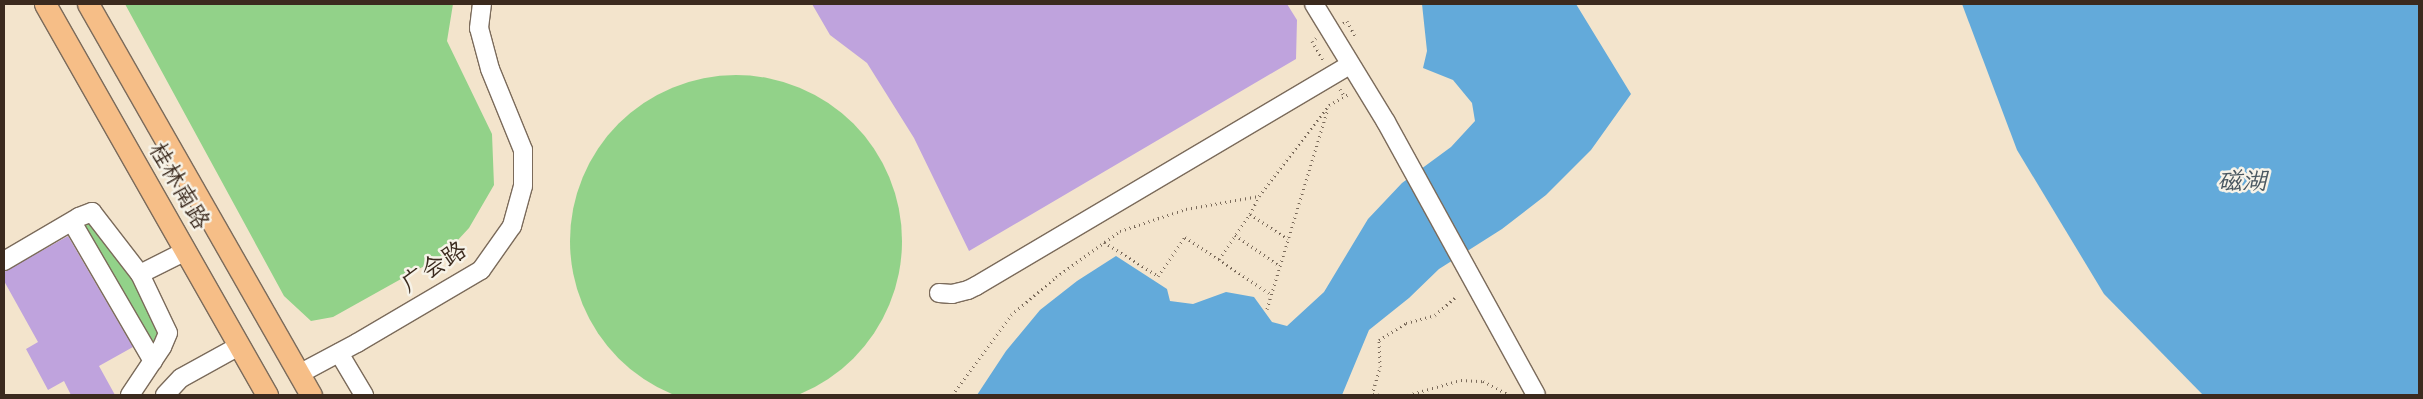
<!DOCTYPE html>
<html>
<head>
<meta charset="utf-8">
<style>
  body { margin:0 }
  #map { position:relative; width:2423px; height:399px; overflow:hidden; background:#f3e4cc; font-family:Caveat,"LXGW WenKai TC",sans-serif }
  div>[style] { position:absolute }
  .green>* { inset:0; background:#92d289 }
  .round { border-radius:50% }
  .water>* { inset:0; background:#63aada }
  .building>* { inset:0; background:#bfa3dd }
  .path>* { height:3px; margin-top:-1.5px; transform-origin:0; background:repeating-linear-gradient(90deg,#7b6b5b 0 1px,transparent 0 5px) }
  .roads { filter:drop-shadow(1px 0 #7b6b5b) drop-shadow(-1px 0 #7b6b5b) drop-shadow(0 1px #7b6b5b) drop-shadow(0 -1px #7b6b5b) }
  .minor>* { height:18px; margin:-9px; padding:0 9px; transform-origin:9px; border-radius:9px; background:#fff }
  .major>* { height:21px; margin:-10.5px; padding:0 10.5px; transform-origin:10.5px; border-radius:10.5px; background:#f6be87 }
  span { translate:-50% -50%; white-space:nowrap; text-align:center; line-height:1.15; -webkit-text-stroke:5px #f7f3e8; paint-order:stroke }
  .street-label { font-size:24px; color:#3b2a1e }
  .water-label { font-size:25px; color:#495760; font-style:italic }
  .frame { position:absolute; inset:0; border:5px solid #3b2a1e; pointer-events:none }
</style>
</head>
<body>
<div id="map">
  <div class="green">
    <i style="clip-path:polygon(125px 4px,453px 4px,447px 41px,492px 134px,494px 185px,469px 228px,444px 255px,333px 317px,311px 321px,284px 296px)"></i>
    <i class="round" style="left:570px;top:75px;width:332px;height:332px"></i>
    <i style="clip-path:polygon(92px 219px,133px 274px,163px 331px,153px 350px,80px 223px)"></i>
  </div>
  <div class="water">
    <i style="clip-path:polygon(1422px 4px,1576px 4px,1631px 94px,1591px 150px,1546px 195px,1502px 229px,1439px 269px,1409px 298px,1369px 330px,1342px 395px,977px 395px,1006px 351px,1040px 310px,1077px 281px,1116px 256px,1167px 289px,1170px 301px,1193px 304px,1226px 292px,1254px 297px,1272px 322px,1287px 326px,1324px 292px,1368px 219px,1402px 183px,1451px 147px,1475px 121px,1472px 103px,1453px 80px,1423px 68px,1427px 51px)"></i>
    <i style="clip-path:polygon(1962px 4px,2419px 4px,2419px 395px,2203px 395px,2104px 294px,2017px 150px)"></i>
  </div>
  <div class="building">
    <i style="clip-path:polygon(812px 4px,1287px 4px,1297px 20px,1296px 59px,969px 251px,914px 138px,867px 63px,830px 35px)"></i>
    <i style="clip-path:polygon(68px 236px,133px 347px,99px 366px,115px 395px,71px 395px,64px 381px,48px 390px,26px 349px,38px 342px,4px 281px,4px 272px)"></i>
  </div>
  <div class="path">
    <i style="left:1343px;top:23px;width:4px;rotate:-27deg"></i>
    <i style="left:1347px;top:21px;width:19px;rotate:62deg"></i>
    <i style="left:1316px;top:38px;width:5px;rotate:143deg"></i>
    <i style="left:1312px;top:41px;width:24px;rotate:60deg"></i>
    <i style="left:1340px;top:89px;width:9px;rotate:58deg"></i>
    <i style="left:1250px;top:214px;width:20px;rotate:-63deg"></i>
    <i style="left:1235px;top:235px;width:55px;rotate:34.6deg"></i>
    <i style="left:1104px;top:242px;width:64px;rotate:32.2deg"></i>
    <i style="left:1158px;top:276px;width:47px;rotate:-55.3deg"></i>
    <i style="left:1185px;top:237px;width:105px;rotate:33.7deg"></i>
    <i style="left:1219px;top:259px;width:55px;rotate:-55.4deg"></i>
    <i style="left:1250px;top:214px;width:45px;rotate:33.3deg"></i>
    <i style="left:1267px;top:309px;width:210px;rotate:-73.1deg"></i>
    <i style="left:1373px;top:394px;width:8px;rotate:7deg"></i>
    <i style="left:952px;top:395px;width:99px;rotate:-53.6deg"></i>
    <i style="left:1011px;top:315px;width:59px;rotate:-40.2deg"></i>
    <i style="left:1056px;top:277px;width:79px;rotate:-35.7deg"></i>
    <i style="left:1120px;top:231px;width:70px;rotate:-18.4deg"></i>
    <i style="left:1186px;top:209px;width:74px;rotate:-10.1deg"></i>
    <i style="left:1259px;top:196px;width:115px;rotate:-52.4deg"></i>
    <i style="left:1329px;top:105px;width:23px;rotate:-29deg"></i>
    <i style="left:1372px;top:395px;width:29px;rotate:-74deg"></i>
    <i style="left:1380px;top:367px;width:27px;rotate:-92deg"></i>
    <i style="left:1379px;top:340px;width:32px;rotate:-32deg"></i>
    <i style="left:1406px;top:323px;width:30px;rotate:-15deg"></i>
    <i style="left:1435px;top:315px;width:28px;rotate:-41deg"></i>
    <i style="left:1408px;top:395px;width:55px;rotate:-15.8deg"></i>
    <i style="left:1461px;top:380px;width:22px;rotate:3deg"></i>
    <i style="left:1483px;top:381px;width:30px;rotate:28deg"></i>
  </div>
  <div class="roads">
    <div class="minor">
      <i style="left:1314px;top:4px;width:138px;rotate:58.6deg"></i>
      <i style="left:1386px;top:122px;width:311px;rotate:61.2deg"></i>
      <i style="left:72px;top:222px;width:161px;rotate:59.8deg"></i>
      <i style="left:4px;top:261px;width:87px;rotate:-30.4deg"></i>
      <i style="left:79px;top:217px;width:14px;rotate:-21deg"></i>
      <i style="left:92px;top:212px;width:78px;rotate:52.3deg"></i>
      <i style="left:140px;top:274px;width:65px;rotate:64.6deg"></i>
      <i style="left:168px;top:333px;width:15px;rotate:113deg"></i>
      <i style="left:162px;top:347px;width:58px;rotate:123.7deg"></i>
      <i style="left:140px;top:274px;width:51px;rotate:-26.6deg"></i>
      <i style="left:939px;top:293px;width:13px;rotate:4deg"></i>
      <i style="left:952px;top:294px;width:16px;rotate:-14deg"></i>
      <i style="left:968px;top:290px;width:9px;rotate:-27deg"></i>
      <i style="left:976px;top:286px;width:434px;rotate:-30.6deg"></i>
      <i style="left:339px;top:353px;width:49px;rotate:59.2deg"></i>
      <i style="left:299px;top:374px;width:66px;rotate:-28.1deg"></i>
      <i style="left:357px;top:343px;width:144px;rotate:-30.5deg"></i>
      <i style="left:481px;top:270px;width:54px;rotate:-54.8deg"></i>
      <i style="left:512px;top:226px;width:41px;rotate:-74.6deg"></i>
      <i style="left:523px;top:186px;width:36px;rotate:-90deg"></i>
      <i style="left:523px;top:150px;width:87px;rotate:-112.2deg"></i>
      <i style="left:490px;top:69px;width:42px;rotate:-105deg"></i>
      <i style="left:479px;top:28px;width:24px;rotate:-83deg"></i>
      <i style="left:165px;top:395px;width:23px;rotate:-47deg"></i>
      <i style="left:181px;top:378px;width:66px;rotate:-28.9deg"></i>
    </div>
    <div class="major">
      <i style="left:45px;top:4px;width:450px;rotate:60.4deg"></i>
      <i style="left:88px;top:4px;width:450px;rotate:60.3deg"></i>
    </div>
  </div>
  <div class="street-label">
    <span style="left:179px;top:186px;rotate:60deg">桂林南路</span>
    <span style="left:434px;top:267px;rotate:-33deg">广会路</span>
  </div>
  <div class="water-label">
    <span style="left:2242px;top:181px">磁湖</span>
  </div>
  <div class="frame"></div>
</div>
</body>
</html>
